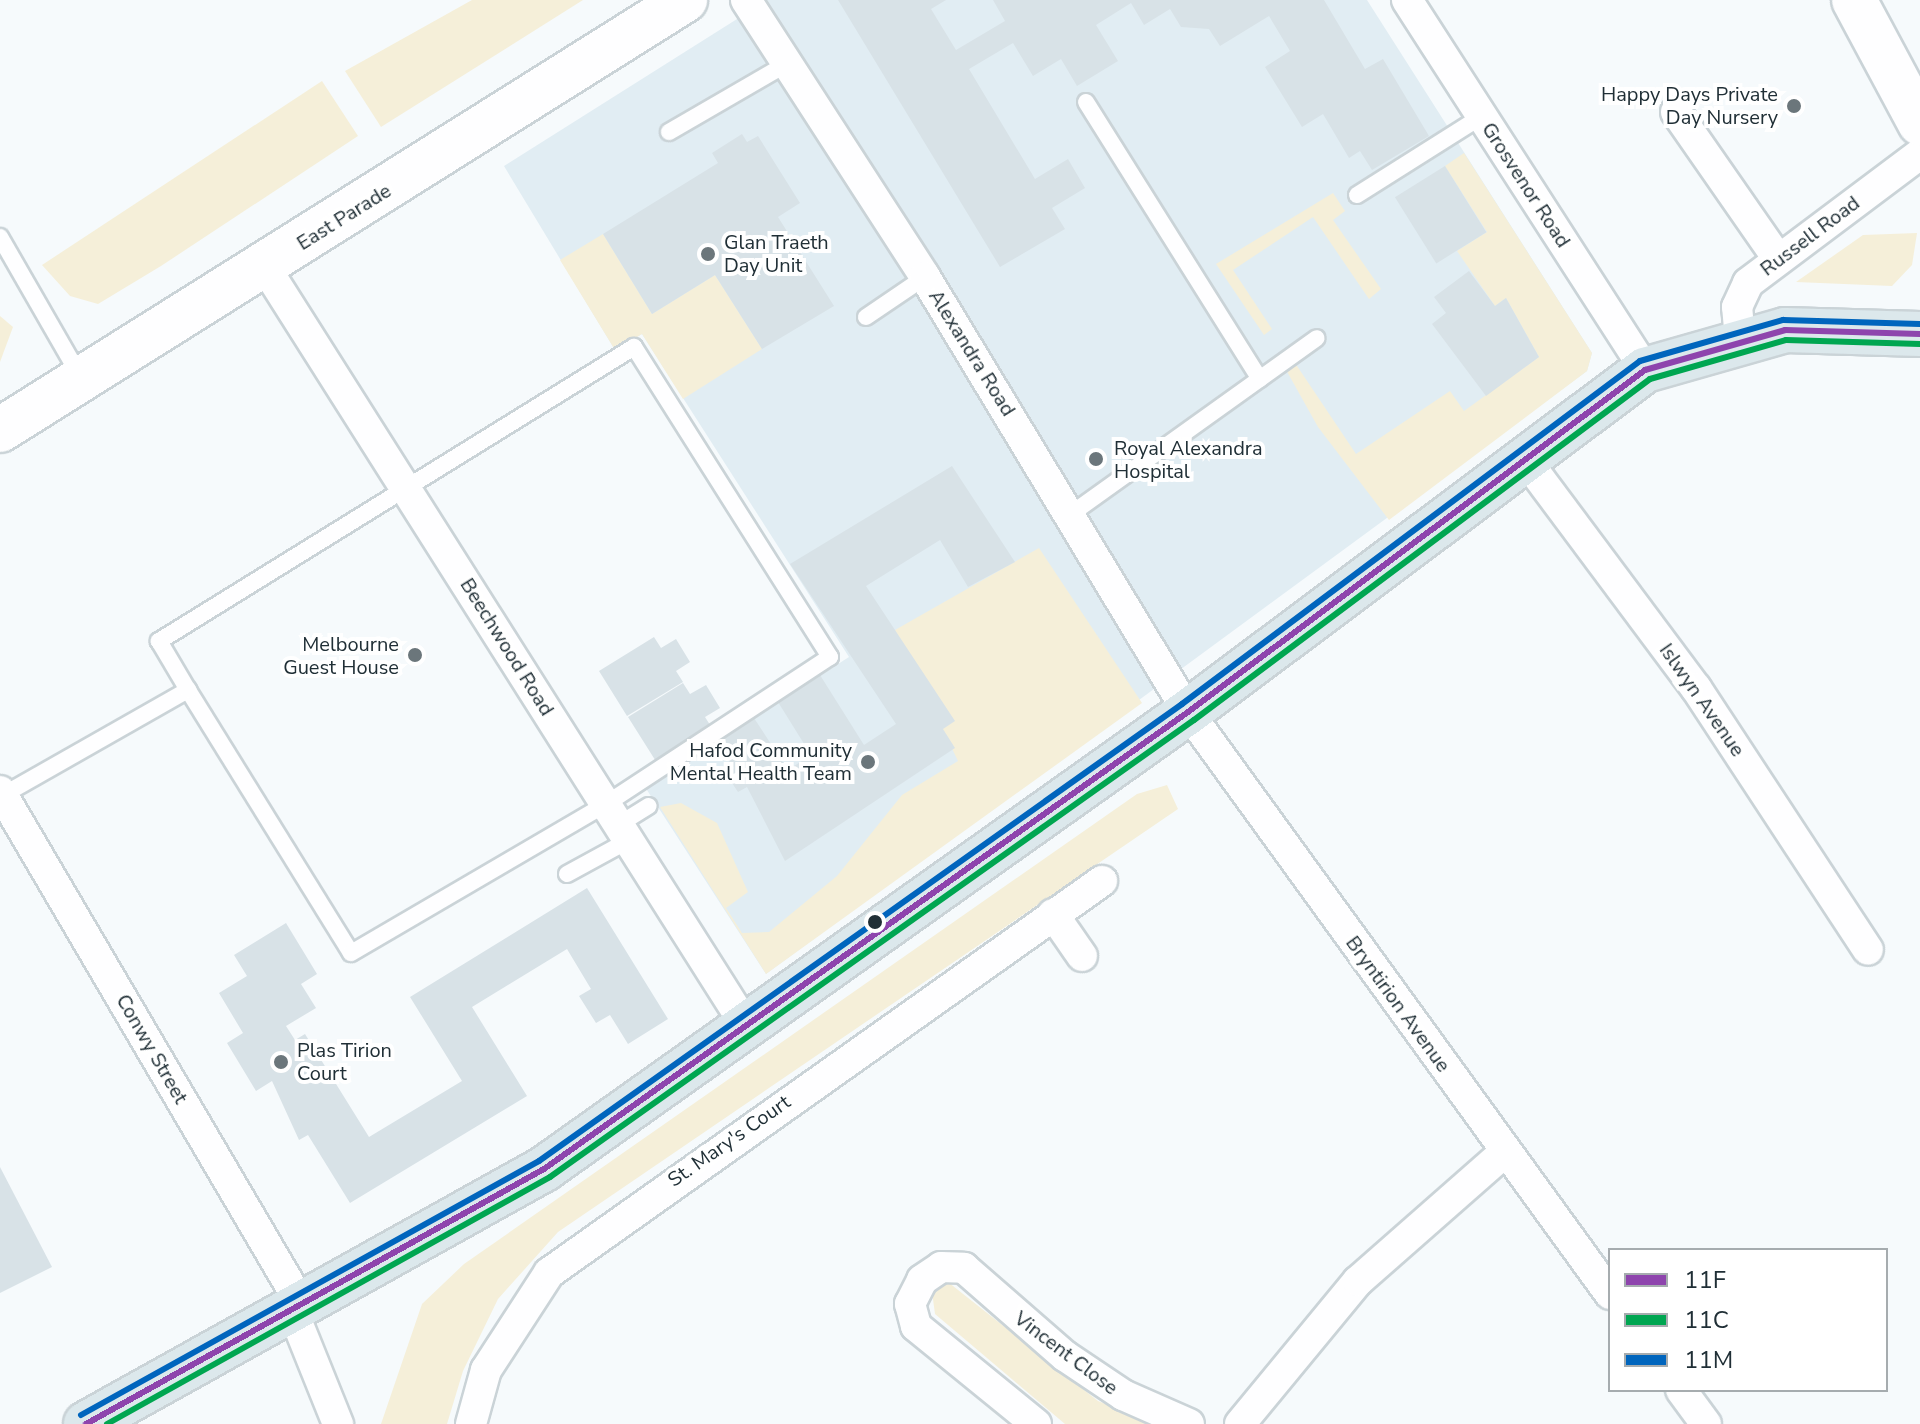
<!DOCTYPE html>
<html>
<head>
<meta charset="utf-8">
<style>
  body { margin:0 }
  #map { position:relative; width:1920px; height:1424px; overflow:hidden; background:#f6fafc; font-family:"Nunito Sans",sans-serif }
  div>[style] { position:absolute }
  .built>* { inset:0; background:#e1edf3 }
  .green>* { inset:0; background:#f5efd9 }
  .building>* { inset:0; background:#d8e2e7; transform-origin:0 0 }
  .roads { filter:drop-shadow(2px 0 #cad3d7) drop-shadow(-2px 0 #cad3d7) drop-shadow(0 2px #cad3d7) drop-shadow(0 -2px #cad3d7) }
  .lane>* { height:16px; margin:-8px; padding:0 8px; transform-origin:8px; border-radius:8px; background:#fefeff }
  .street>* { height:30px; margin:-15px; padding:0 15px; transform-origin:15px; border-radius:15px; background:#fefeff }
  .secondary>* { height:44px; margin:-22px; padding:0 22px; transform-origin:22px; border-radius:22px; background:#fefeff }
  .primary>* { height:44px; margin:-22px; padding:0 22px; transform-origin:22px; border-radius:22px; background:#dce8ec }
  .bus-1>* { height:6px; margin:-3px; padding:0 3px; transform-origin:3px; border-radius:3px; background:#8e44ad }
  .bus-2>* { height:6px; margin:-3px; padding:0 3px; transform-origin:3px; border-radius:3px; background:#00a651 }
  .bus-3>* { height:6px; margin:-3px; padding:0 3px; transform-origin:3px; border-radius:3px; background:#0065bd }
  .dots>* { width:22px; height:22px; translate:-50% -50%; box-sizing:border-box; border:4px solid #fff; border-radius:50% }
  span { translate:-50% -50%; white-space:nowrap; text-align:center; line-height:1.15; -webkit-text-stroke:8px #fff; paint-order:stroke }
  .poi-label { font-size:20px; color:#202f36 }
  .right { translate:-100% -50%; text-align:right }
  .left { translate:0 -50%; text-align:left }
  .street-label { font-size:20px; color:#202f36 }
  .legend { position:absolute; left:1608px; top:1248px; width:280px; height:144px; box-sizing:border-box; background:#fff; border:2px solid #a6acaf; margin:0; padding:10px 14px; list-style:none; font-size:24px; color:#202f36 }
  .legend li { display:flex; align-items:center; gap:16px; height:40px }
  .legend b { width:40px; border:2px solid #a6acaf }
</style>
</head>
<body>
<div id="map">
  <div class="built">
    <i style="clip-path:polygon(767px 0,1367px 0,1592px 353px,1587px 371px,766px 974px,645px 787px,849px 657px,642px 334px,615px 350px,504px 166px)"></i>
  </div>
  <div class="green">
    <i style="clip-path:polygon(472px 0,583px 0,381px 127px,345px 71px)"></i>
    <i style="clip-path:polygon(322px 81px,358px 136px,161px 266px,98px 304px,70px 296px,42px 265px)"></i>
    <i style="clip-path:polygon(1464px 153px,1592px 353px,1587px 371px,1389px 520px,1318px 427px,1285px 368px,1295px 363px,1356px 454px,1450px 391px,1464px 411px,1539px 357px,1506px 298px,1495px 306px,1457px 251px,1487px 232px,1445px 166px)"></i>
    <i style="clip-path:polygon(1333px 193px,1345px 211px,1333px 220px,1381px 289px,1369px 299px,1313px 217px,1233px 270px,1272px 329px,1264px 335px,1216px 264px)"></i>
    <i style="clip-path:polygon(1917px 233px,1912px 265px,1892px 286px,1796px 282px,1863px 235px)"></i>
    <i style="clip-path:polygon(603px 234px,652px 314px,715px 275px,762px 349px,683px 399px,642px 334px,615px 350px,560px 260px)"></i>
    <i style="clip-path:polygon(0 316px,13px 327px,0 362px)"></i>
    <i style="clip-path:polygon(1039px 548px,1142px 703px,766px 974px,660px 807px,681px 803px,717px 823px,748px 892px,726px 908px,742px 933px,769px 932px,837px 876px,902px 795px,958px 761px,895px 630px)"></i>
    <i style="clip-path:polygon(1167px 785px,1178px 809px,558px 1232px,498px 1299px,463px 1371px,447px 1424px,381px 1424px,422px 1304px,464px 1264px,1137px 794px)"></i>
    <i style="clip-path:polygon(948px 1282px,1098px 1401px,1156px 1424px,1065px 1424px,935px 1314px,932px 1292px)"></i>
  </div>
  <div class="building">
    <i style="clip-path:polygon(838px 0,946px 0,931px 9px,956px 50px,1005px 21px,993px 0,1324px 0,1365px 69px,1383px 59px,1429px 136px,1372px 170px,1360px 151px,1349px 158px,1323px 114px,1302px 127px,1265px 67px,1290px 51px,1269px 16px,1220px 46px,1209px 29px,1181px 27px,1170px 9px,1144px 25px,1131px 3px,1096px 25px,1118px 61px,1077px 86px,1061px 59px,1033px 76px,1013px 43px,969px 69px,1035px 179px,1068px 159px,1085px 188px,1052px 208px,1065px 229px,1000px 267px)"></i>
    <i style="clip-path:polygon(742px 134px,747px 142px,758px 136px,800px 203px,778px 217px,834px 306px,762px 349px,715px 275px,652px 314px,603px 234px,718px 163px,712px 153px)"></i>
    <i style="left:1445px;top:166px;width:78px;height:59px;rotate:58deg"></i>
    <i style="clip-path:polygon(1469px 271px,1495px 306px,1506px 298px,1539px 357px,1486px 396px,1432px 324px,1446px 313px,1434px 297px)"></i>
    <i style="clip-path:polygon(952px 466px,1015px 562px,968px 587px,940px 540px,866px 586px,955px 721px,943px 729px,955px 748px,785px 861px,747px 787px,738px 792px,726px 774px,734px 768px,715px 742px,754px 718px,788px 770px,811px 755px,778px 702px,820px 675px,864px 745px,896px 724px,790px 564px)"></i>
    <i style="clip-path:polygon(654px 637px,661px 648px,676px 639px,690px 662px,676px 671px,683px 682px,627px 716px,599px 671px)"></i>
    <i style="clip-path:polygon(683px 683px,690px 694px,706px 685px,720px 708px,705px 717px,712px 728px,657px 763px,628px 717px)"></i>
    <i style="clip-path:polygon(587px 888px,668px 1019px,628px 1044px,610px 1015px,596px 1023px,579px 996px,591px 989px,567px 949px,472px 1007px,527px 1096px,350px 1203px,308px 1135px,299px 1140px,272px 1081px,256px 1091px,227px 1043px,243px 1033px,219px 993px,247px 976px,234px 955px,286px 923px,317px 974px,301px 984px,316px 1008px,286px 1026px,295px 1040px,305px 1034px,369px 1137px,462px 1081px,410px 997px)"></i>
    <i style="clip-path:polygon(0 1167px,52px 1267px,0 1293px)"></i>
  </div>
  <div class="roads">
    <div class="lane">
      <i style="left:1086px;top:102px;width:327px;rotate:57.9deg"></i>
      <i style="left:669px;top:132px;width:138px;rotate:-30.1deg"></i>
      <i style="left:1357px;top:195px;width:148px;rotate:-32.3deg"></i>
      <i style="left:0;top:237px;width:163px;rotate:60.1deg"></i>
      <i style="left:866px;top:317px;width:71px;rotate:-34.1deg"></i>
      <i style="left:1071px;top:514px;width:302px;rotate:-35.6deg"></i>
      <i style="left:3px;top:795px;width:213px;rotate:-29.6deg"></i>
      <i style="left:188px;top:690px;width:309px;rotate:58.2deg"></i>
      <i style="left:351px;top:953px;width:295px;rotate:-30.3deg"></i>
      <i style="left:606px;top:804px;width:268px;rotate:-33.3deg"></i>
      <i style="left:830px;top:657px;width:367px;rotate:-122.3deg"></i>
      <i style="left:634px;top:347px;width:559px;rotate:148.24deg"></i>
      <i style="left:159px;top:641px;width:57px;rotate:59.4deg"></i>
      <i style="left:618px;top:825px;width:36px;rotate:-32deg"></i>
      <i style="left:567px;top:874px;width:71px;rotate:-28.7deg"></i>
    </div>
    <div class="street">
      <i style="left:746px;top:0;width:330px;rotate:57.1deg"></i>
      <i style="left:925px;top:277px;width:508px;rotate:58.84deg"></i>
      <i style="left:1188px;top:712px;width:719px;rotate:54.05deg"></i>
      <i style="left:1407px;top:0;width:440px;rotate:57.2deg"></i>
      <i style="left:1676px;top:112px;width:179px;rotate:55.2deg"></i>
      <i style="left:265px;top:267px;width:902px;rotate:57.63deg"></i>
      <i style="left:1740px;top:340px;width:33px;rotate:-95deg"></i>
      <i style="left:1737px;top:307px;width:26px;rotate:-65deg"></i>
      <i style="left:1748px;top:283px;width:215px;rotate:-36.9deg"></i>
      <i style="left:1525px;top:459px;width:286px;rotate:53.3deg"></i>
      <i style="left:1696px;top:688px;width:313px;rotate:56.7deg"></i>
      <i style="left:0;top:791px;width:598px;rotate:59.58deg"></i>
      <i style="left:1053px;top:914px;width:51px;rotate:55.4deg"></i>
      <i style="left:293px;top:1312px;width:121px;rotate:68.1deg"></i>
      <i style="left:1681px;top:1390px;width:42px;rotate:53.7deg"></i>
      <i style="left:471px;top:1424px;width:56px;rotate:-74.5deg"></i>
      <i style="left:486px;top:1370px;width:116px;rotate:-57deg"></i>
      <i style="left:549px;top:1273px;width:678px;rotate:-35.33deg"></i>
      <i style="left:1036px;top:1424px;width:155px;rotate:-140.8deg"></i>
      <i style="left:916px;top:1326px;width:23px;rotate:-105deg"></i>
      <i style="left:910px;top:1304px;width:27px;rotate:-63deg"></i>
      <i style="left:922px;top:1280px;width:23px;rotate:-34deg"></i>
      <i style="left:941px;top:1267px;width:23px;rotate:2deg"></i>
      <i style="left:964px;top:1268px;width:134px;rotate:41.1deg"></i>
      <i style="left:1065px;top:1356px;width:70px;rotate:33.9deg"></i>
      <i style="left:1123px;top:1395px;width:72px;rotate:23.7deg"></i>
      <i style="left:1240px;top:1424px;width:185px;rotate:-50.5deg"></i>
      <i style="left:1358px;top:1281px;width:196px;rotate:-41.3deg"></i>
    </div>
    <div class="secondary">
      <i style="left:1854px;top:0;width:140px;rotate:61.8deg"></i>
      <i style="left:0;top:430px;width:809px;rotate:-32.12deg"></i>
    </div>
    <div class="primary">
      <i style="left:86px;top:1424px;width:524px;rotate:-29.11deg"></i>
      <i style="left:544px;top:1169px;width:790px;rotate:-35.36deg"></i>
      <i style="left:1188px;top:712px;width:571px;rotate:-36.81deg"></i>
      <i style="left:1645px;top:370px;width:146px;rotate:-15.9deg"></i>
      <i style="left:1785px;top:330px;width:135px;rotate:1.7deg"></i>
    </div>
  </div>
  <div class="bus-1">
    <i style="left:86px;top:1424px;width:524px;rotate:-29.11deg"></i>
    <i style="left:544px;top:1169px;width:790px;rotate:-35.36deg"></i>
    <i style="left:1188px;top:712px;width:571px;rotate:-36.81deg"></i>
    <i style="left:1645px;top:370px;width:146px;rotate:-15.9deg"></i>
    <i style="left:1785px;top:330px;width:135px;rotate:1.7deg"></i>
  </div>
  <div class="bus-2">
    <i style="left:107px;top:1424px;width:507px;rotate:-29.14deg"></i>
    <i style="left:550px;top:1177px;width:790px;rotate:-35.36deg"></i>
    <i style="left:1194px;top:720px;width:569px;rotate:-36.79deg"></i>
    <i style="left:1650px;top:379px;width:141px;rotate:-16deg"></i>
    <i style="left:1786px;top:340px;width:134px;rotate:1.7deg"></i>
  </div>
  <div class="bus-3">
    <i style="left:81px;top:1415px;width:524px;rotate:-29.01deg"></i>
    <i style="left:539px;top:1161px;width:789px;rotate:-35.4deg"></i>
    <i style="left:1182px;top:704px;width:572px;rotate:-36.83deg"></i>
    <i style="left:1640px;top:361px;width:149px;rotate:-16deg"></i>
    <i style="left:1783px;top:320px;width:137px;rotate:1.7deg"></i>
  </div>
  <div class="dots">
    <i style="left:1794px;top:106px;background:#6b767b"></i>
    <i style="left:708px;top:254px;background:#6b767b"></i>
    <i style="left:1096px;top:459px;background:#6b767b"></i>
    <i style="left:415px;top:655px;background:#6b767b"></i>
    <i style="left:868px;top:762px;background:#6b767b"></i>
    <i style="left:875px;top:922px;background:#202f36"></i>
    <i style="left:281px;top:1062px;background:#6b767b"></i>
  </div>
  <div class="poi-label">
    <span class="right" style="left:1778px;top:106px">Happy Days Private<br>Day Nursery</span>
    <span class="left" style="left:724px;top:254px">Glan Traeth<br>Day Unit</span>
    <span class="left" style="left:1114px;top:460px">Royal Alexandra<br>Hospital</span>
    <span class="right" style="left:399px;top:656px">Melbourne<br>Guest House</span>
    <span class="right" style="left:852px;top:762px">Hafod Community<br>Mental Health Team</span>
    <span class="left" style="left:297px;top:1062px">Plas Tirion<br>Court</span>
  </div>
  <div class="street-label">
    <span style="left:1526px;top:185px;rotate:57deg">Grosvenor Road</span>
    <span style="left:344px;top:217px;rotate:-32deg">East Parade</span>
    <span style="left:1810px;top:236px;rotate:-37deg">Russell Road</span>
    <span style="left:972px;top:353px;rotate:58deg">Alexandra Road</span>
    <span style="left:507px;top:647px;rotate:58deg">Beechwood Road</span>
    <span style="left:1702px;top:700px;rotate:55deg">Islwyn Avenue</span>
    <span style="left:1398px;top:1004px;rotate:54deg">Bryntirion Avenue</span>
    <span style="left:152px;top:1049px;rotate:60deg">Conwy Street</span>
    <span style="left:729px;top:1141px;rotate:-35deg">St. Mary's Court</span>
    <span style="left:1066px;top:1353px;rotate:37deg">Vincent Close</span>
  </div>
  <ul class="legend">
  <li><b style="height:10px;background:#8e44ad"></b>11F</li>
  <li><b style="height:10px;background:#00a651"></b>11C</li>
  <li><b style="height:10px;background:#0065bd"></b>11M</li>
  </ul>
</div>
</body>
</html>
